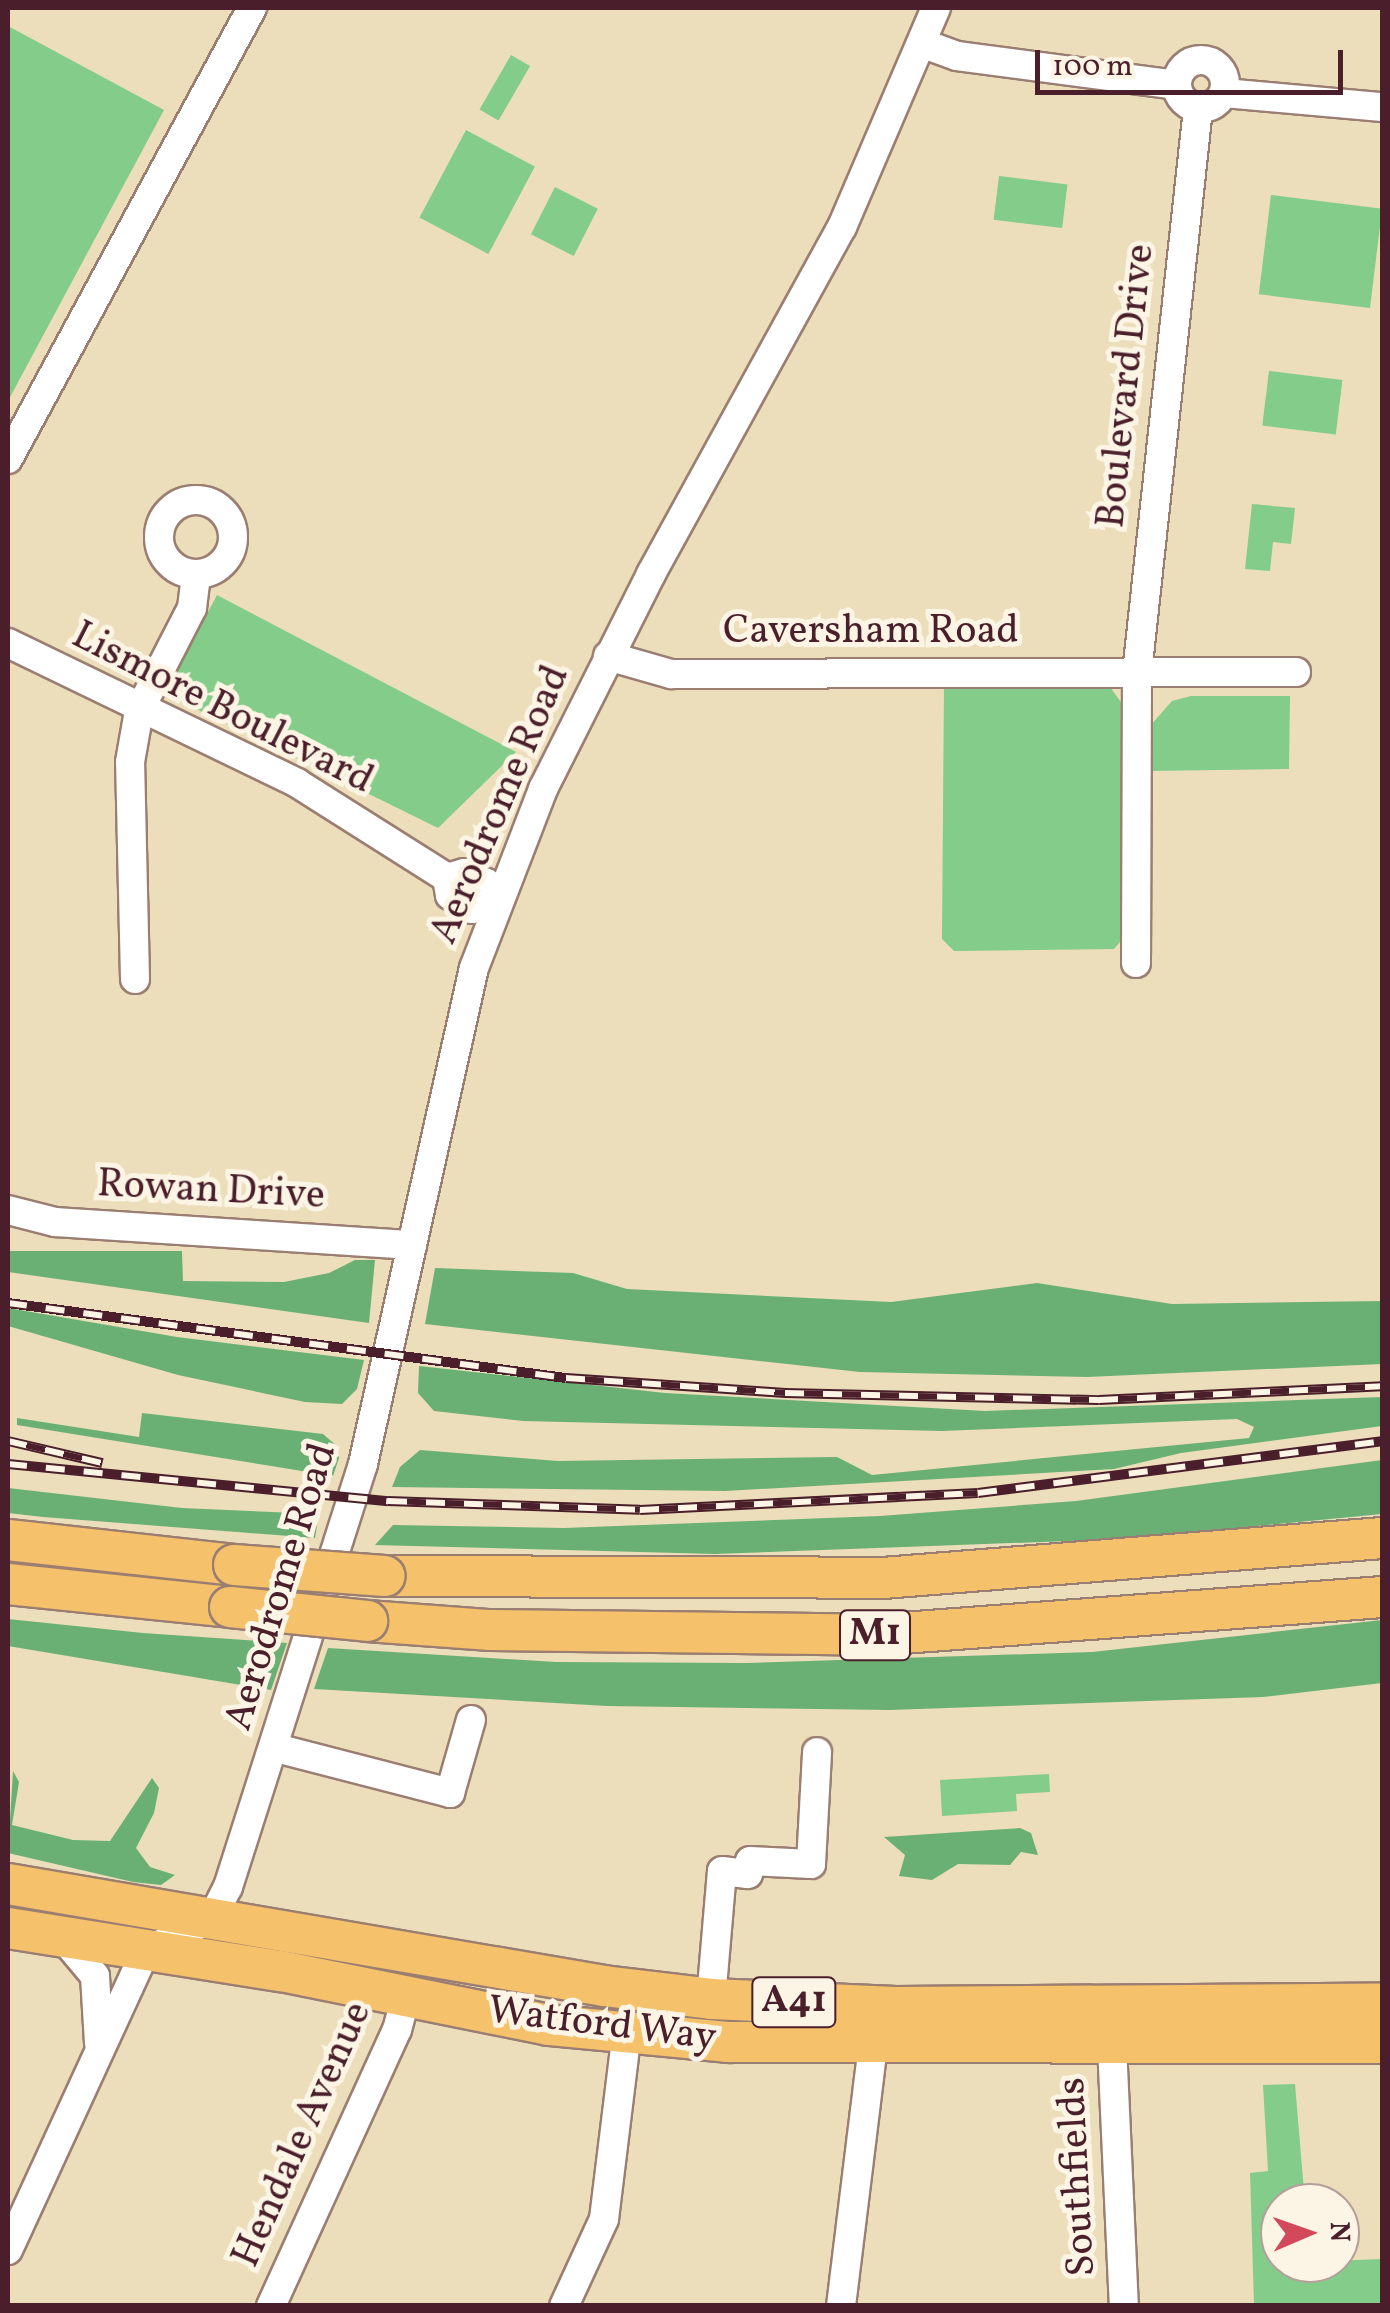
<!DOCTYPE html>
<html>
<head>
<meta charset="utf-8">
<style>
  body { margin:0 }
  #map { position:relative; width:1390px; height:2313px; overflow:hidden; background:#ecdeba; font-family:Vollkorn,serif }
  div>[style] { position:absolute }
  .green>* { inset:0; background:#83cc89; transform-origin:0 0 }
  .forest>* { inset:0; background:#6ab075 }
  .roads { filter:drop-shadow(2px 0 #9b7e72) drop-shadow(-2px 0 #9b7e72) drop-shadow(0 2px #9b7e72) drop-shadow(0 -2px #9b7e72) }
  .minor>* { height:28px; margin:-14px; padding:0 14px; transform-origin:14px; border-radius:14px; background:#fff }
  .minor>.ring { margin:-14px; padding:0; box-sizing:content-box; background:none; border:28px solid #fff; border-radius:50% }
  .highway>* { height:40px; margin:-20px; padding:0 20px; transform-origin:20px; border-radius:20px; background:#f5c16b }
  .rail>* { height:10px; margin-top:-5px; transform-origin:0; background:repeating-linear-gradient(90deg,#fcf5e5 0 19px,#4a1f2b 0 38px); box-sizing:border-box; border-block:2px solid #4a1f2b }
  .bridges { filter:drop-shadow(2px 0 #9b7e72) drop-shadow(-2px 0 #9b7e72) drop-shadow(0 2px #9b7e72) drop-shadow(0 -2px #9b7e72) }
  .highway-bridge>* { height:40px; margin:-20px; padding:0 20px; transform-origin:20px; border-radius:20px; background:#f5c16b }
  span { translate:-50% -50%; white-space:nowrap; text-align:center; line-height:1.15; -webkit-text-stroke:10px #fcf5e5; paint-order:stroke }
  .shield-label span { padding:2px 8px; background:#fcf5e5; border:2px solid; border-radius:8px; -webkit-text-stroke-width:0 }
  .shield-label { font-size:38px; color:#4a1f2b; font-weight:700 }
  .street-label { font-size:40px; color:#4a1f2b }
  .frame { position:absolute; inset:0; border:10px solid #4a1f2b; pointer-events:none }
  .north { position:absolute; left:1260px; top:2183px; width:100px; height:100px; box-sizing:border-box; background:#fcf5e5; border:2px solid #b59f9b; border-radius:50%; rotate:88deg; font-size:28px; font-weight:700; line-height:40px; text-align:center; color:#4a1f2b }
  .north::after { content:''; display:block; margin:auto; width:35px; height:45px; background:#d1495b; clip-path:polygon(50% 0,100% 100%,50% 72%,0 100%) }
  .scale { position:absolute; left:1035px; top:50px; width:308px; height:45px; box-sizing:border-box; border:5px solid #4a1f2b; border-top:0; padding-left:12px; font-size:30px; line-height:35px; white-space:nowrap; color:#4a1f2b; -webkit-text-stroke:8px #fcf5e5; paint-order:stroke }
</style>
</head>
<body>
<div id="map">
  <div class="green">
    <i style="clip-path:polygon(8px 26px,164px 110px,8px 401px)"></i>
    <i style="left:511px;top:55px;width:22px;height:63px;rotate:30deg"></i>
    <i style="left:466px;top:130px;width:78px;height:99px;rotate:28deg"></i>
    <i style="left:999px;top:176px;width:69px;height:44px;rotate:7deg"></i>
    <i style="left:555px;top:187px;width:48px;height:53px;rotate:27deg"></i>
    <i style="left:1271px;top:195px;width:112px;height:100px;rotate:7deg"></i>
    <i style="left:1269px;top:371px;width:74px;height:55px;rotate:7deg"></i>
    <i style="clip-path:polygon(1252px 504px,1295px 508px,1291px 544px,1273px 542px,1270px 571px,1245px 569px)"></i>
    <i style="clip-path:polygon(217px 595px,516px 752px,438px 828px,188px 705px,173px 678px)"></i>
    <i style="clip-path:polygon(944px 683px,1107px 683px,1126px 709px,1126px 935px,1114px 949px,954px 951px,942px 939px)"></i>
    <i style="clip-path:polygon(1191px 696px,1290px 696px,1289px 769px,1149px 771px,1150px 726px,1172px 701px)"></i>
    <i style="clip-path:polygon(1049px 1774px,1050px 1792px,1016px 1794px,1017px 1811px,942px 1816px,940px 1780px)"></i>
    <i style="clip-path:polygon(1295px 2084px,1305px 2203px,1280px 2203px,1280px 2263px,1382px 2259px,1382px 2305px,1254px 2305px,1250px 2173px,1268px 2171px,1263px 2085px)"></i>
  </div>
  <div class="forest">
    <i style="clip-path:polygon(8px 1251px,182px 1251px,183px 1281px,284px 1282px,329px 1273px,355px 1260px,375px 1260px,369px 1323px,8px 1272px)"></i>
    <i style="clip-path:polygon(435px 1268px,573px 1273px,627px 1289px,891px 1302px,1037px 1283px,1172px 1304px,1382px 1301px,1382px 1364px,1087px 1377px,860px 1372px,425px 1324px)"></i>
    <i style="clip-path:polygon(8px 1308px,177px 1337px,364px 1360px,357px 1389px,342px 1404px,305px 1402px,178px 1375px,8px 1326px)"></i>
    <i style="clip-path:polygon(419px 1366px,665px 1393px,985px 1411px,1382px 1397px,1382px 1426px,1181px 1453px,1114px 1469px,725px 1491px,392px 1487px,400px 1467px,420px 1450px,558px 1461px,837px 1457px,872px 1475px,1249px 1438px,1254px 1427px,1237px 1419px,942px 1431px,523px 1421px,434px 1411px,418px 1393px)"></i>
    <i style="clip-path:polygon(142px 1413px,323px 1434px,337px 1446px,339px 1458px,333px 1476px,17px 1425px,17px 1418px,139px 1437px)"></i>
    <i style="clip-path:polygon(1382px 1460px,1382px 1514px,1123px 1539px,715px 1554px,375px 1545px,393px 1525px,564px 1528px,880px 1516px,1076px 1501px)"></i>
    <i style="clip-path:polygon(8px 1488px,182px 1508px,319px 1514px,315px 1538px,43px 1517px,8px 1513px)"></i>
    <i style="clip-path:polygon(8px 1619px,143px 1633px,287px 1643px,271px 1690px,8px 1646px)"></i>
    <i style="clip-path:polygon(1382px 1620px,1382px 1683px,1263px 1697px,890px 1710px,607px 1706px,314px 1689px,328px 1648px,556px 1662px,747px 1663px,1092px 1652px)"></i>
    <i style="clip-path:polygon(13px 1771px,19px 1782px,12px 1825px,73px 1840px,110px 1841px,152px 1778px,159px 1788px,154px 1813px,136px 1848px,150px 1867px,175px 1875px,161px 1885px,133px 1882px,8px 1853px)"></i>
    <i style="clip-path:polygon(1020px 1828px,1031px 1833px,1038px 1855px,1021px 1852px,1010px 1865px,958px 1864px,932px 1880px,899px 1876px,905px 1855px,884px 1837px)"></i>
  </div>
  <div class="roads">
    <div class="minor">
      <i style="left:924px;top:44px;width:35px;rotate:20deg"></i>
      <i style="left:957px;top:56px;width:221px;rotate:7.5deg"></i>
      <i class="ring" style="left:1177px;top:60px;width:20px;height:20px"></i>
      <i style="left:1224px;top:93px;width:159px;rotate:5.1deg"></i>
      <i style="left:8px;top:459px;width:513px;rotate:-61.59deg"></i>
      <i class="ring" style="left:159px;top:500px;width:46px;height:46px"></i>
      <i style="left:8px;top:643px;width:321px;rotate:25.8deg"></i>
      <i style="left:297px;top:783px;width:178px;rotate:32.3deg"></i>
      <i style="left:447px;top:878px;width:18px;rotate:-16deg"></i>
      <i style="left:464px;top:873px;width:24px;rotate:24deg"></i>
      <i style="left:486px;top:883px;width:21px;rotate:62deg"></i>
      <i style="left:496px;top:902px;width:25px;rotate:164deg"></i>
      <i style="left:472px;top:909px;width:26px;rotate:-148deg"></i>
      <i style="left:450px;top:895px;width:17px;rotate:-100deg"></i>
      <i style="left:608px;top:656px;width:66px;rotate:15.9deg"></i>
      <i style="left:671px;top:674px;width:625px;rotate:-0.18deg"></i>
      <i style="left:1136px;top:963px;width:290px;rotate:-89.8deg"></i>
      <i style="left:1137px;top:673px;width:567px;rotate:-83.83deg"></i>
      <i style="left:135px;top:979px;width:217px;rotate:-91.3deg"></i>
      <i style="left:130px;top:762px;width:52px;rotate:-80deg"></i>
      <i style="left:139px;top:711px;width:116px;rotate:-62.8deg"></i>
      <i style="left:192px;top:608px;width:34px;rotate:-83deg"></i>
      <i style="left:8px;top:1210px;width:49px;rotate:14.3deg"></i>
      <i style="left:55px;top:1222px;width:358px;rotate:3.7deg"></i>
      <i style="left:276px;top:1748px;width:180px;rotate:14.5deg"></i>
      <i style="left:450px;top:1793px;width:76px;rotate:-74deg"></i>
      <i style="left:64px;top:1939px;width:48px;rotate:50deg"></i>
      <i style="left:95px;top:1976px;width:67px;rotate:86.6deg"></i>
      <i style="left:711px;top:1999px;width:128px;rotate:-85.1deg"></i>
      <i style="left:722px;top:1871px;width:26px;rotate:7deg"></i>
      <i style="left:748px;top:1874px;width:13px;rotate:-81deg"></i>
      <i style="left:750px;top:1861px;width:61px;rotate:2.8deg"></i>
      <i style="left:811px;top:1864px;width:112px;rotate:-86.9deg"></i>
      <i style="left:1112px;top:2045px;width:261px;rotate:87.4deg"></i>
      <i style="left:8px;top:2250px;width:328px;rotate:-65.3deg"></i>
      <i style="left:145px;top:1952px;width:75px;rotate:-26.9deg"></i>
      <i style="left:212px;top:1918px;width:35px;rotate:-63deg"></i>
      <i style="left:228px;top:1887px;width:444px;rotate:-72.3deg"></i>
      <i style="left:363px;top:1464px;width:508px;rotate:-77.39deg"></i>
      <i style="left:474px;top:968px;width:192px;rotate:-68.9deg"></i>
      <i style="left:543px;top:789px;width:241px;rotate:-63.3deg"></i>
      <i style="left:651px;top:574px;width:396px;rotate:-61.2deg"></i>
      <i style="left:842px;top:227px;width:238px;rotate:-66.8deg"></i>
      <i style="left:271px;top:2306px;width:303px;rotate:-65.5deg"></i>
      <i style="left:397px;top:2030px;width:35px;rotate:-75deg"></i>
      <i style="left:564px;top:2306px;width:96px;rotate:-65.3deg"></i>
      <i style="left:604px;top:2219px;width:187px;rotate:-83deg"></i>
      <i style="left:841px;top:2306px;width:262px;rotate:-83deg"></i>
    </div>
    <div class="highway">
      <i style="left:8px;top:1540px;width:227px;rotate:6.3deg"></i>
      <i style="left:385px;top:1576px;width:498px;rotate:0.2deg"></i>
      <i style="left:883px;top:1578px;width:501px;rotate:-4.58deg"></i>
      <i style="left:8px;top:1584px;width:223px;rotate:5.9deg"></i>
      <i style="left:367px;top:1621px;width:124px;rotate:4.2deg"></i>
      <i style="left:491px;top:1630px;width:385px;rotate:0.7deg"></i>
      <i style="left:876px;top:1635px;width:507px;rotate:-4.29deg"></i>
      <i style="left:8px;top:1884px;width:605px;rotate:9.71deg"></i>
      <i style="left:604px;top:1986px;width:108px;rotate:6.9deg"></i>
      <i style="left:711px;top:1999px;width:185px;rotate:2.5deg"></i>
      <i style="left:896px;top:2007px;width:486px;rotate:-0.4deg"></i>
      <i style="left:8px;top:1928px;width:276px;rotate:9deg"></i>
      <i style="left:281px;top:1971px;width:273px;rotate:11.4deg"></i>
      <i style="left:549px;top:2025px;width:180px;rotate:5.4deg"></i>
      <i style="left:728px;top:2042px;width:654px;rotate:0.09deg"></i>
    </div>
  </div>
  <div class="rail">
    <i style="left:8px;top:1303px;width:563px;rotate:7.66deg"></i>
    <i style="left:566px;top:1378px;width:220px;rotate:3.9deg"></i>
    <i style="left:785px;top:1393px;width:314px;rotate:1.3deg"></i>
    <i style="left:1099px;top:1400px;width:283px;rotate:-2.8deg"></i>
    <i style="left:8px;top:1441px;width:97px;rotate:13.2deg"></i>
    <i style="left:8px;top:1464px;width:382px;rotate:5.6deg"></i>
    <i style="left:388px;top:1501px;width:252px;rotate:2deg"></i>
    <i style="left:640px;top:1510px;width:338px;rotate:-2.9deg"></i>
    <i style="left:978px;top:1493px;width:407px;rotate:-7.3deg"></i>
  </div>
  <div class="bridges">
    <div class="highway-bridge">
      <i style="left:234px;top:1565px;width:151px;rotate:4.2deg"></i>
      <i style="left:230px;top:1607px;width:138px;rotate:5.8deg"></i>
    </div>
  </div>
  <div class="shield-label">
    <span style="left:875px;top:1635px">M1</span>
    <span style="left:794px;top:2002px">A41</span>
  </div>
  <div class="street-label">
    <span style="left:1127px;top:386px;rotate:-84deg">Boulevard Drive</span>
    <span style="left:871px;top:632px">Caversham Road</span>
    <span style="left:222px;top:709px;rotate:27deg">Lismore Boulevard</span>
    <span style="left:501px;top:805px;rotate:-67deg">Aerodrome Road</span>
    <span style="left:211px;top:1191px;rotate:3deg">Rowan Drive</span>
    <span style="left:282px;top:1587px;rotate:-73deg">Aerodrome Road</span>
    <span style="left:602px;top:2025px;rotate:7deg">Watford Way</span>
    <span style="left:303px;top:2135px;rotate:-66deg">Hendale Avenue</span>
    <span style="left:1078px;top:2177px;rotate:-93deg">Southfields</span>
  </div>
  <div class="frame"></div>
  <div class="north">N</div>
  <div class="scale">100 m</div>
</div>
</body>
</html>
